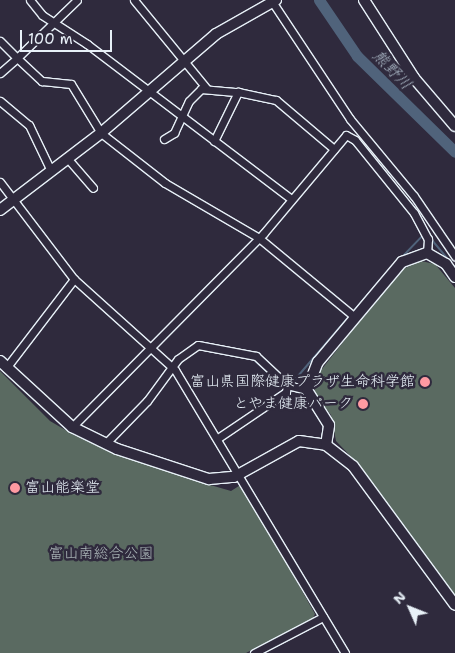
<!DOCTYPE html>
<html>
<head>
<meta charset="utf-8">
<style>
  body { margin:0 }
  #map { position:relative; width:455px; height:653px; overflow:hidden; background:#2f2a3d; font-family:"Shantell Sans","Klee One",sans-serif }
  div>[style] { position:absolute }
  .green>* { inset:0; background:#5a6a61 }
  .stream>* { height:2px; margin:-1px; padding:0 1px; transform-origin:1px; border-radius:1px; background:#50637b }
  .river>* { height:11px; margin:-5.5px; padding:0 5.5px; transform-origin:5.5px; border-radius:5.5px; background:#50637b }
  .roads { filter:drop-shadow(1px 0 #e8f1f8) drop-shadow(-1px 0 #e8f1f8) drop-shadow(0 1px #e8f1f8) drop-shadow(0 -1px #e8f1f8) }
  .street>* { height:7px; margin:-3.5px; padding:0 3.5px; transform-origin:3.5px; border-radius:3.5px; background:#2f2a3d }
  .secondary>* { height:10px; margin:-5px; padding:0 5px; transform-origin:5px; border-radius:5px; background:#2f2a3d }
  .dots>* { width:14px; height:14px; translate:-50% -50%; box-sizing:border-box; border:2px solid #2f2a3d; border-radius:50% }
  span { translate:-50% -50%; white-space:nowrap; text-align:center; line-height:1.15; -webkit-text-stroke:5px #2f2a3d; paint-order:stroke }
  .poi-label { font-size:15px; color:#e8f1f8 }
  .right { translate:-100% -50%; text-align:right }
  .left { translate:0 -50%; text-align:left }
  .park-label { font-size:15px; color:#afbbbc }
  .water-label { font-size:16px; color:#abb8c6; font-style:italic }
  .north { position:absolute; left:385px; top:583px; width:50px; height:50px; -webkit-text-stroke:4px #2f2a3d; paint-order:stroke; rotate:314deg; font-size:14px; font-weight:700; line-height:20px; text-align:center; color:#e8f1f8 }
  .north::after { content:''; display:block; margin:auto; width:18px; height:22px; background:#e8f1f8; clip-path:polygon(50% 0,100% 100%,50% 72%,0 100%) }
  .scale { position:absolute; left:20px; top:30px; width:92px; height:22px; box-sizing:border-box; border:2px solid #e8f1f8; border-top:0; padding-left:6px; font-size:15px; line-height:18px; white-space:nowrap; color:#e8f1f8; -webkit-text-stroke:4px #2f2a3d; paint-order:stroke }
</style>
</head>
<body>
<div id="map">
  <div class="green">
    <i style="clip-path:polygon(421px 261px,435px 264px,455px 288px,455px 595px,357px 463px,336px 441px,331px 415px,315px 394px,314px 379px,363px 317px,403px 269px)"></i>
    <i style="clip-path:polygon(0 371px,50px 421px,74px 435px,115px 454px,207px 484px,231px 491px,242px 484px,315px 614px,313px 618px,246px 653px,0 653px)"></i>
  </div>
  <div class="stream">
    <i style="left:426px;top:233px;width:39px;rotate:50deg"></i>
    <i style="left:402px;top:257px;width:30px;rotate:-46deg"></i>
    <i style="left:252px;top:358px;width:43px;rotate:42.2deg"></i>
    <i style="left:292px;top:383px;width:140px;rotate:-49.4deg"></i>
    <i style="left:114px;top:440px;width:37px;rotate:-46deg"></i>
  </div>
  <div class="river">
    <i style="left:319px;top:0;width:68px;rotate:55.8deg"></i>
    <i style="left:357px;top:56px;width:137px;rotate:44.4deg"></i>
  </div>
  <div class="roads">
    <div class="street">
      <i style="left:30px;top:0;width:19px;rotate:51deg"></i>
      <i style="left:42px;top:15px;width:54px;rotate:32.8deg"></i>
      <i style="left:87px;top:44px;width:256px;rotate:37.2deg"></i>
      <i style="left:134px;top:0;width:115px;rotate:50.6deg"></i>
      <i style="left:271px;top:0;width:143px;rotate:56.4deg"></i>
      <i style="left:350px;top:119px;width:100px;rotate:50.3deg"></i>
      <i style="left:414px;top:196px;width:73px;rotate:55.7deg"></i>
      <i style="left:0;top:41px;width:24px;rotate:45deg"></i>
      <i style="left:17px;top:58px;width:83px;rotate:-44deg"></i>
      <i style="left:0;top:73px;width:23px;rotate:-41deg"></i>
      <i style="left:17px;top:58px;width:34px;rotate:43deg"></i>
      <i style="left:42px;top:81px;width:29px;rotate:6deg"></i>
      <i style="left:71px;top:84px;width:57px;rotate:58.5deg"></i>
      <i style="left:101px;top:133px;width:81px;rotate:38deg"></i>
      <i style="left:165px;top:183px;width:109px;rotate:30.3deg"></i>
      <i style="left:259px;top:238px;width:124px;rotate:39.5deg"></i>
      <i style="left:0;top:101px;width:38px;rotate:40deg"></i>
      <i style="left:29px;top:125px;width:51px;rotate:64.4deg"></i>
      <i style="left:164px;top:139px;width:12px;rotate:-31deg"></i>
      <i style="left:174px;top:133px;width:35px;rotate:-65deg"></i>
      <i style="left:189px;top:101px;width:17px;rotate:-45deg"></i>
      <i style="left:201px;top:89px;width:37px;rotate:5deg"></i>
      <i style="left:214px;top:141px;width:55px;rotate:-63.9deg"></i>
      <i style="left:238px;top:92px;width:39px;rotate:12deg"></i>
      <i style="left:276px;top:100px;width:76px;rotate:40.2deg"></i>
      <i style="left:68px;top:159px;width:38px;rotate:49deg"></i>
      <i style="left:0;top:182px;width:122px;rotate:52.7deg"></i>
      <i style="left:74px;top:279px;width:136px;rotate:42deg"></i>
      <i style="left:175px;top:370px;width:330px;rotate:59deg"></i>
      <i style="left:6px;top:368px;width:112px;rotate:-52.6deg"></i>
      <i style="left:72px;top:427px;width:272px;rotate:-45.3deg"></i>
      <i style="left:263px;top:234px;width:129px;rotate:-50deg"></i>
      <i style="left:346px;top:135px;width:10px;rotate:29deg"></i>
      <i style="left:355px;top:140px;width:94px;rotate:51.1deg"></i>
      <i style="left:414px;top:213px;width:30px;rotate:62deg"></i>
      <i style="left:428px;top:239px;width:14px;rotate:94deg"></i>
      <i style="left:218px;top:438px;width:82px;rotate:-34.1deg"></i>
      <i style="left:286px;top:392px;width:7px;rotate:-82deg"></i>
      <i style="left:287px;top:385px;width:21px;rotate:14deg"></i>
      <i style="left:105px;top:444px;width:60px;rotate:-45.7deg"></i>
      <i style="left:147px;top:401px;width:52px;rotate:-53.6deg"></i>
      <i style="left:178px;top:359px;width:24px;rotate:-35deg"></i>
      <i style="left:198px;top:345px;width:59px;rotate:10.7deg"></i>
      <i style="left:256px;top:356px;width:42px;rotate:43.1deg"></i>
      <i style="left:254px;top:653px;width:78px;rotate:-27.6deg"></i>
    </div>
    <div class="secondary">
      <i style="left:364px;top:0;width:93px;rotate:57.3deg"></i>
      <i style="left:414px;top:78px;width:63px;rotate:49.5deg"></i>
      <i style="left:0;top:210px;width:127px;rotate:-37.3deg"></i>
      <i style="left:101px;top:133px;width:152px;rotate:-40.7deg"></i>
      <i style="left:216px;top:34px;width:69px;rotate:-29.5deg"></i>
      <i style="left:0;top:361px;width:98px;rotate:42.5deg"></i>
      <i style="left:72px;top:427px;width:50px;rotate:26.1deg"></i>
      <i style="left:117px;top:449px;width:97px;rotate:18.1deg"></i>
      <i style="left:209px;top:479px;width:25px;rotate:-5deg"></i>
      <i style="left:234px;top:477px;width:74px;rotate:-29deg"></i>
      <i style="left:299px;top:441px;width:27px;rotate:8deg"></i>
      <i style="left:326px;top:445px;width:34px;rotate:38deg"></i>
      <i style="left:353px;top:466px;width:172px;rotate:53.7deg"></i>
      <i style="left:326px;top:445px;width:20px;rotate:-81deg"></i>
      <i style="left:329px;top:425px;width:41px;rotate:-122.2deg"></i>
      <i style="left:307px;top:390px;width:30px;rotate:-69deg"></i>
      <i style="left:318px;top:362px;width:131px;rotate:-50deg"></i>
      <i style="left:402px;top:262px;width:27px;rotate:-20deg"></i>
      <i style="left:427px;top:253px;width:22px;rotate:30deg"></i>
      <i style="left:446px;top:264px;width:16px;rotate:55deg"></i>
    </div>
  </div>
  <div class="dots">
    <i style="left:425px;top:382px;background:#ff9aa2"></i>
    <i style="left:363px;top:404px;background:#ff9aa2"></i>
    <i style="left:15px;top:488px;background:#ff9aa2"></i>
  </div>
  <div class="poi-label">
    <span class="right" style="left:415px;top:382px">富山県国際健康プラザ生命科学館</span>
    <span class="right" style="left:353px;top:404px">とやま健康パーク</span>
    <span class="left" style="left:25px;top:488px">富山能楽堂</span>
  </div>
  <div class="park-label">
    <span style="left:101px;top:554px">富山南総合公園</span>
  </div>
  <div class="water-label">
    <span style="left:392px;top:70px;rotate:46deg">熊野川</span>
  </div>
  <div class="north">N</div>
  <div class="scale">100 m</div>
</div>
</body>
</html>
